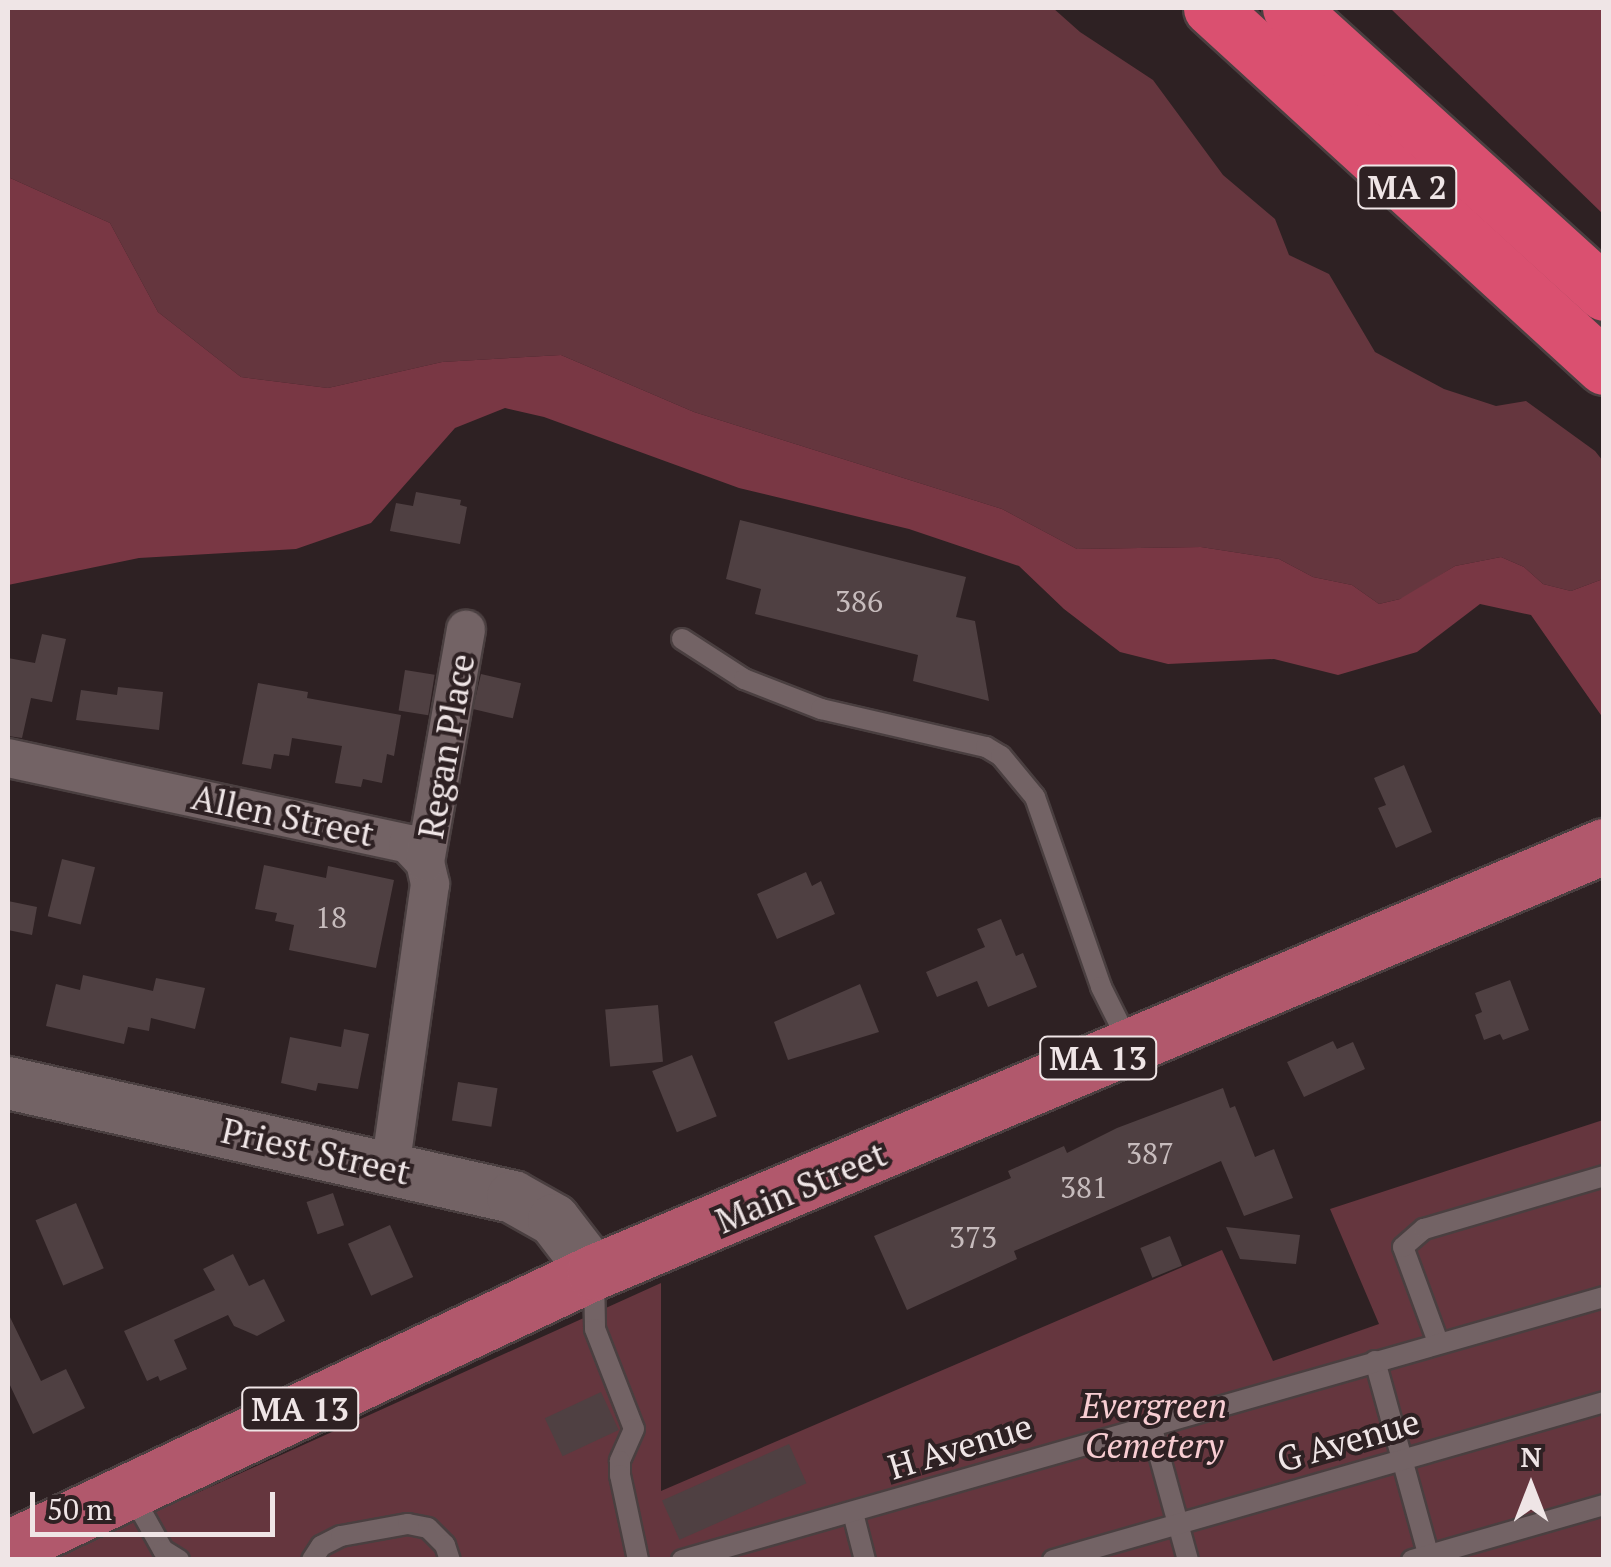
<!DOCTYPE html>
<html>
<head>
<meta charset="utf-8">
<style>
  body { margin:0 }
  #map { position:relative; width:1611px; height:1567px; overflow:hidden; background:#2e2123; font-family:"PT Serif",serif }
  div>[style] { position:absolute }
  .green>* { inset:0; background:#65363e }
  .forest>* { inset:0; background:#793744 }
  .building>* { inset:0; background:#4f4042; transform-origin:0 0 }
  .roads { filter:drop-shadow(2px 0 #4a3f40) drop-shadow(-2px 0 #4a3f40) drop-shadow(0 2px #4a3f40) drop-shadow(0 -2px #4a3f40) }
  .lane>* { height:20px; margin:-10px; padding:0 10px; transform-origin:10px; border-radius:10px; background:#736365 }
  .street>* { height:38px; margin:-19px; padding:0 19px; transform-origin:19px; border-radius:19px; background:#736365 }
  .secondary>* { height:52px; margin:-26px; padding:0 26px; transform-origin:26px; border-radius:26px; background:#736365 }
  .primary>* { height:55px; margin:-27.5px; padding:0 27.5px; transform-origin:27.5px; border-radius:27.5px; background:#b1586c }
  .highway>* { height:55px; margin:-27.5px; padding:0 27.5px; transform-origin:27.5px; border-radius:27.5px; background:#da5070 }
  span { translate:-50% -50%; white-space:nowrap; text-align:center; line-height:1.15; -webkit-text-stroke:8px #2e2123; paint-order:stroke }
  .number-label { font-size:30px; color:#c7bcbd }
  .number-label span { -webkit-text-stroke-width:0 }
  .shield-label span { padding:2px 8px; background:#2e2123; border:2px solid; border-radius:8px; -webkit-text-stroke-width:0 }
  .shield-label { font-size:32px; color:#efe5e6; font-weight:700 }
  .street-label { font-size:35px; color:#efe5e6 }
  .park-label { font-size:35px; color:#f8cdd2; font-style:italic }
  .frame { position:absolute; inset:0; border:10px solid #efe5e6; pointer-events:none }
  .north { position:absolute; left:1481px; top:1437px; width:100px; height:100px; -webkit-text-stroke:8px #2e2123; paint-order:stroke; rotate:0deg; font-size:28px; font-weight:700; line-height:40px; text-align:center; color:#efe5e6 }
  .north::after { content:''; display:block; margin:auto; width:35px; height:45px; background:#efe5e6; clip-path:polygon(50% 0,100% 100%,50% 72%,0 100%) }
  .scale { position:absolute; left:30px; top:1492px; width:245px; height:45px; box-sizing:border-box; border:5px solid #efe5e6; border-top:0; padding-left:12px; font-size:30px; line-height:35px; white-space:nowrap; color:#efe5e6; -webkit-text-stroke:8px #2e2123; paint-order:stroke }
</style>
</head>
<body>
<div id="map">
  <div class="green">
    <i style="clip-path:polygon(8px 8px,1053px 8px,1080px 32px,1153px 80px,1223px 175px,1275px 219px,1289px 255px,1329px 274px,1375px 352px,1444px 389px,1496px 406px,1526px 401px,1595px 451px,1603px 461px,1603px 579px,1571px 591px,1543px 584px,1524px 567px,1501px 557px,1455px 566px,1404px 598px,1379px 604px,1352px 585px,1313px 577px,1279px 559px,1201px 547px,1077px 549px,1002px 509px,694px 412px,561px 355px,442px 362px,328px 388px,241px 377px,158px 312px,110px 223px,8px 177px)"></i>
    <i style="clip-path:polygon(1603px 1120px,1603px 1559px,49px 1560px,661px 1283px,661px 1491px,1222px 1250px,1273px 1361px,1379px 1324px,1330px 1209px)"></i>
  </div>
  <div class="forest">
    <i style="clip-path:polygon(1390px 8px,1603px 8px,1603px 214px)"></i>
    <i style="clip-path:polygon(8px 177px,110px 223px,158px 312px,241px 377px,328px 388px,442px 362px,561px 355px,694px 412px,1002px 509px,1077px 549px,1201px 547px,1279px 559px,1313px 577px,1352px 585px,1379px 604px,1400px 599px,1455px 566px,1501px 557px,1524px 567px,1543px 584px,1571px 591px,1603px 579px,1603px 718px,1531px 615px,1480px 604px,1417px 652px,1338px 675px,1274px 659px,1168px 664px,1120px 652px,1064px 609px,1019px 566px,909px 529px,739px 488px,544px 417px,505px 408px,455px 428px,371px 523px,296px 549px,139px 558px,8px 585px)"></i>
  </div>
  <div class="building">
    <i style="clip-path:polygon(416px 492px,461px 500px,460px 505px,467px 507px,460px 544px,390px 531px,396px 503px,413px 506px)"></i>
    <i style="clip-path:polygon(740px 520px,966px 577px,956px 617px,975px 621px,989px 701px,913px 681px,918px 655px,755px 614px,761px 589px,726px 579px)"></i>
    <i style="clip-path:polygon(42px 634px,66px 639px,52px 702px,31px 698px,22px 738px,8px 736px,8px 658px,35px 663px)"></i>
    <i style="left:405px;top:670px;width:30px;height:41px;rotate:9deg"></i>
    <i style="left:481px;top:674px;width:41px;height:36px;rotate:13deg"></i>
    <i style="clip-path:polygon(258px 683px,308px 692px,307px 698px,401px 715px,394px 756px,387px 754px,382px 783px,363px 779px,361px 787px,335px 783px,342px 746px,292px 738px,289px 756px,274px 754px,271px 769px,242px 764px)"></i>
    <i style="clip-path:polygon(118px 687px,163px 692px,159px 730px,76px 720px,81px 690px,117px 695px)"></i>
    <i style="clip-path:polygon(1404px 765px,1432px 832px,1396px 848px,1378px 808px,1386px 805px,1374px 778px)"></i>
    <i style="left:62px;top:859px;width:34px;height:59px;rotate:14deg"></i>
    <i style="clip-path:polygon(264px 865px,326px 878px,328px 866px,394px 880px,376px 968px,289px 950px,294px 925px,275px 921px,277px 913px,255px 909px)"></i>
    <i style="clip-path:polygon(806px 872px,812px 886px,821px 881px,835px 914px,777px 939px,757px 894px)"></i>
    <i style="clip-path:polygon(8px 901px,37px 907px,32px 935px,8px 930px)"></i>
    <i style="clip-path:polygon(1001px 919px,1016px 956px,1023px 953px,1037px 987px,988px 1007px,977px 981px,937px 997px,926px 972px,985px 947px,977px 929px)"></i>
    <i style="clip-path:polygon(83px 975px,153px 991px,156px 978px,205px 988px,195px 1029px,151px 1018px,149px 1031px,128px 1027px,124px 1044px,46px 1026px,56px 984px,80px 990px)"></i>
    <i style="clip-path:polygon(1510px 980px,1529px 1030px,1503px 1040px,1500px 1034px,1484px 1040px,1475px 1015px,1482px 1012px,1475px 993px)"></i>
    <i style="clip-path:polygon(860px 984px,879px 1032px,788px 1060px,774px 1022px)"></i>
    <i style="left:658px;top:1005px;width:57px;height:53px;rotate:85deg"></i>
    <i style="clip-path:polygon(344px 1029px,369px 1034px,358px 1089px,318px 1083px,316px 1091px,281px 1083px,290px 1037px,341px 1047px)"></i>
    <i style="clip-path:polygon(1333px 1041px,1337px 1049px,1353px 1042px,1365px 1069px,1304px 1097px,1287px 1062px)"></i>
    <i style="left:692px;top:1055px;width:66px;height:43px;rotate:68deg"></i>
    <i style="left:458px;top:1082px;width:40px;height:39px;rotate:9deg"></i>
    <i style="clip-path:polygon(1223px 1088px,1230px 1108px,1235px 1106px,1255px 1157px,1274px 1149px,1293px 1198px,1244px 1216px,1221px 1161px,1014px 1251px,1017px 1259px,907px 1310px,874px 1236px,1011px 1178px,1008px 1171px,1064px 1146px,1067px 1153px,1117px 1128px)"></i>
    <i style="left:333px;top:1193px;width:34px;height:28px;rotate:71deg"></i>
    <i style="left:76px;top:1203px;width:71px;height:44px;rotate:67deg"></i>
    <i style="left:390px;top:1225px;width:57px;height:46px;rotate:66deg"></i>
    <i style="clip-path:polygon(1226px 1227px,1300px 1235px,1296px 1264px,1240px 1259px)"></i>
    <i style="left:1170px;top:1236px;width:32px;height:32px;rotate:68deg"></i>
    <i style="clip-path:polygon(233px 1254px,249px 1286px,264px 1279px,285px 1321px,257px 1336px,234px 1326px,228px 1315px,174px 1340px,187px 1369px,160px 1381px,158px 1376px,147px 1381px,124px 1331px,215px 1290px,203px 1269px)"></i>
    <i style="clip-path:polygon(8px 1313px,41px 1381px,66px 1369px,85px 1408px,33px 1434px,8px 1381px)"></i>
    <i style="left:601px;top:1392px;width:42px;height:62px;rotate:65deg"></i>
    <i style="left:789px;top:1444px;width:43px;height:139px;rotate:66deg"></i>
  </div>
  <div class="roads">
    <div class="lane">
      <i style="left:682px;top:639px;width:74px;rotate:32.8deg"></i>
      <i style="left:744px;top:679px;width:83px;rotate:21.3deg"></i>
      <i style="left:821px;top:709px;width:169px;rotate:13deg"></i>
      <i style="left:986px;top:747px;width:17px;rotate:31deg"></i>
      <i style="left:1001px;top:756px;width:53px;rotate:50.3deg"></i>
      <i style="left:1035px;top:797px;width:201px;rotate:70.8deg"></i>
      <i style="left:1101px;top:987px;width:65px;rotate:63.4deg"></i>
      <i style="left:594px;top:1275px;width:54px;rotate:88.9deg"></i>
      <i style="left:595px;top:1329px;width:107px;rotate:68.7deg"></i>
      <i style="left:634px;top:1429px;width:35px;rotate:114deg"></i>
      <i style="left:620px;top:1461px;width:14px;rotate:90deg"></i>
      <i style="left:620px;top:1475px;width:87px;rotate:78deg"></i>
      <i style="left:1438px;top:1342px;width:101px;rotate:-110.2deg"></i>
      <i style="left:1403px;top:1247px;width:28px;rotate:-41deg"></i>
      <i style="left:1424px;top:1229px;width:188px;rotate:-16.4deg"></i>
      <i style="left:1375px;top:1361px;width:206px;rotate:74.6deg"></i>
      <i style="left:1151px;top:1425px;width:140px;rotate:74.7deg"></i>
      <i style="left:130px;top:1491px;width:68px;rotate:60.8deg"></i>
      <i style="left:163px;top:1550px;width:19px;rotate:32deg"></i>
      <i style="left:853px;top:1513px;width:49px;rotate:75.7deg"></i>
      <i style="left:312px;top:1560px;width:17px;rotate:-57deg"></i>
      <i style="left:321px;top:1546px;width:22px;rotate:-27deg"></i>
      <i style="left:341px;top:1536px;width:68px;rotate:-10.2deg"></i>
      <i style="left:408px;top:1524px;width:20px;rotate:11deg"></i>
      <i style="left:428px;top:1528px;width:24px;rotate:45deg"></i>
      <i style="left:445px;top:1545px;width:16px;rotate:72deg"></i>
      <i style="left:682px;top:1560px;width:959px;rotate:-15.92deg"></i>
      <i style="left:1053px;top:1560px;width:573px;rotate:-16deg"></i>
      <i style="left:1412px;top:1560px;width:200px;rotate:-16deg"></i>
    </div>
    <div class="street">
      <i style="left:8px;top:758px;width:409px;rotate:12.1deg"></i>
      <i style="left:408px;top:844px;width:25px;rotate:47deg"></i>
      <i style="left:425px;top:862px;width:23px;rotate:77deg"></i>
      <i style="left:430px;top:884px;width:286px;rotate:98deg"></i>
      <i style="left:425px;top:862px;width:236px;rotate:-80deg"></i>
    </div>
    <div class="secondary">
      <i style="left:8px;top:1083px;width:518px;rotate:12.72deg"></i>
      <i style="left:513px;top:1197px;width:47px;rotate:29.3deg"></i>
      <i style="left:554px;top:1220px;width:66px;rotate:52.4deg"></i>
    </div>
    <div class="primary">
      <i style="left:8px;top:1548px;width:648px;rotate:-25.22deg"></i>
      <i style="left:594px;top:1272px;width:1096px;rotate:-22.87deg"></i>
    </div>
    <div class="highway">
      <i style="left:1211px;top:8px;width:532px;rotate:42.41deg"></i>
      <i style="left:1290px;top:8px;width:424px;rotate:42.2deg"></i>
    </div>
  </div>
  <div class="number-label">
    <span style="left:859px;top:601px">386</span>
    <span style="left:331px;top:917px">18</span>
    <span style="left:1150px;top:1153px">387</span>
    <span style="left:1084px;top:1187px">381</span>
    <span style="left:973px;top:1237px">373</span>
  </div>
  <div class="shield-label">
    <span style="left:1407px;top:187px">MA 2</span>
    <span style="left:1098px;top:1058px">MA 13</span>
    <span style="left:300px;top:1409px">MA 13</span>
  </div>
  <div class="street-label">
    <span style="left:446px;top:746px;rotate:-80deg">Regan Place</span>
    <span style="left:283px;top:815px;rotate:12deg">Allen Street</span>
    <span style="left:316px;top:1151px;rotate:13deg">Priest Street</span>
    <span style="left:801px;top:1187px;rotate:-23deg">Main Street</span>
    <span style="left:1348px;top:1440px;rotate:-16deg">G Avenue</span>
    <span style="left:960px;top:1446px;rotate:-17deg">H Avenue</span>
  </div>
  <div class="park-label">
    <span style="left:1154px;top:1425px">Evergreen<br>Cemetery</span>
  </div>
  <div class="frame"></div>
  <div class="north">N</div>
  <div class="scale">50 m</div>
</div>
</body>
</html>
